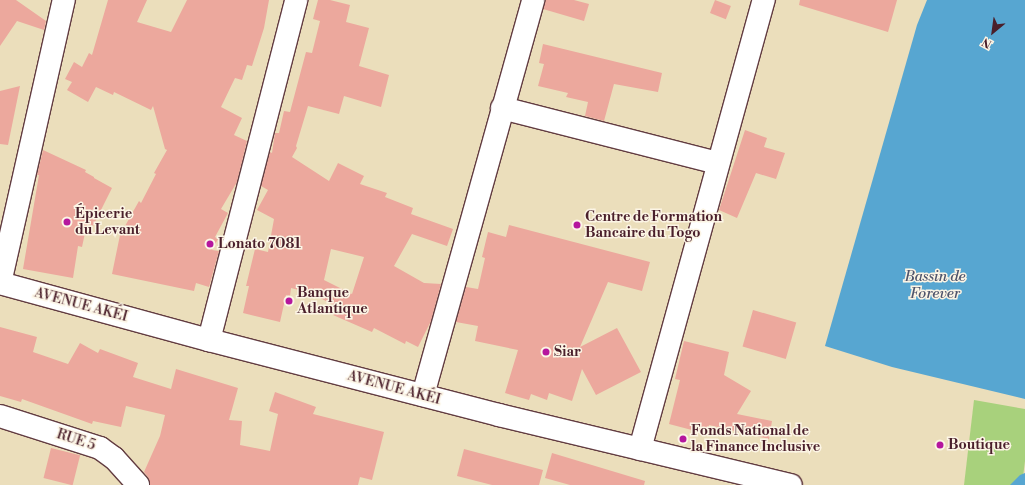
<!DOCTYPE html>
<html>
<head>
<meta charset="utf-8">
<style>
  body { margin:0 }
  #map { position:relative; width:1025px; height:485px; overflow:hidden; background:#ebdebb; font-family:"Libre Bodoni",serif }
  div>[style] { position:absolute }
  .green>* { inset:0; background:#a8d17c }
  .water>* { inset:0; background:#57a6d1 }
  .building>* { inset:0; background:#eca89d; transform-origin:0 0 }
  .roads { filter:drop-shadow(1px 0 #623c41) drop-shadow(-1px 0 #623c41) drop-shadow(0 1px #623c41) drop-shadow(0 -1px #623c41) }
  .street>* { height:22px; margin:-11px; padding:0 11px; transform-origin:11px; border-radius:11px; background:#fff }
  .secondary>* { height:22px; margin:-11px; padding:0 11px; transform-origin:11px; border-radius:11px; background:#fff }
  .dots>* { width:11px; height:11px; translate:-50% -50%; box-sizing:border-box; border:2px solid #fcf5e5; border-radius:50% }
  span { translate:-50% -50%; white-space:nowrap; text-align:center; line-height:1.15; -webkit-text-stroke:3px #fcf5e5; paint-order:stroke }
  .poi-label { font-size:14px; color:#4a1f2b; font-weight:700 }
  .left { translate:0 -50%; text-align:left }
  .street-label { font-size:14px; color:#4a1f2b }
  .water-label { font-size:15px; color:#4f556d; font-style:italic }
  .north { position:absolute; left:973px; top:12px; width:40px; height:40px; -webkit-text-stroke:3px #fcf5e5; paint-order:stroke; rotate:209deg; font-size:11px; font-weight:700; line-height:16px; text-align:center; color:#4a1f2b }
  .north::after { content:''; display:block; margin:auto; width:14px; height:18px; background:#4a1f2b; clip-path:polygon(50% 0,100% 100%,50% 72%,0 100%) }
</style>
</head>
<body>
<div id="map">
  <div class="green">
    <i style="clip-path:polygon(974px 400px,1025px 409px,1025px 461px,1022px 485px,964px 485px)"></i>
  </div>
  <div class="water">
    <i style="clip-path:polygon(927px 0,1025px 0,1025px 399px,892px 367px,825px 346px,917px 25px)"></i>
    <i style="clip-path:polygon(1025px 473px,1025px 485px,1010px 485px,1020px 475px)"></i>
  </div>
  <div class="building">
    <i style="clip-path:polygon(0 0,16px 0,46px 21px,44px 30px,17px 21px,0 46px)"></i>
    <i style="clip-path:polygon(108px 0,147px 0,137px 22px,171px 32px,187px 0,269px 0,264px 28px,252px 66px,247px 65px,242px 80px,235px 78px,221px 107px,242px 118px,234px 135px,247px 141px,237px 182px,221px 209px,228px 213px,215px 237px,218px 239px,212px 250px,219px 251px,209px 287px,196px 283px,194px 291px,112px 274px,120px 235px,139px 201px,141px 203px,156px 174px,154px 173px,167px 150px,165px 149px,153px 106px,151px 110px,114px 92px,113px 95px,96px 87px,88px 102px,67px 90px,72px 82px,65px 79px,74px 62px,82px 67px,89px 53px,92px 55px)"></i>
    <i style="clip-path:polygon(evenodd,318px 0,330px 0,350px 5px,346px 22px,369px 28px,359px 66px,389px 75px,381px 107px,344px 96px,339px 114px,308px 106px,296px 146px,297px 148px,292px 157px,329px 181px,338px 163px,364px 176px,360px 184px,387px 193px,385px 197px,413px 208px,411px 214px,453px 229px,447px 246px,412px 234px,394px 266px,424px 283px,441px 284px,431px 321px,418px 347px,406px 341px,405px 344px,374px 328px,372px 332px,333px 315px,337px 307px,311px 293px,291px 288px,290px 296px,286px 295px,280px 322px,243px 313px,249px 286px,246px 286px,255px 249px,268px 252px,274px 219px,257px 210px,268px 190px,261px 186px,270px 152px,272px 153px,275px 133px,279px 133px,284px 111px,290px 112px,306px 52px,312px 53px,320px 21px,313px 19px,318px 0,331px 249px,364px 257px,352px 294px,324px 280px,331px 249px)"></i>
    <i style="clip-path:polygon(545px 0,574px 0,589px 4px,584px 21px,543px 9px)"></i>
    <i style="left:715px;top:0;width:17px;height:14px;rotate:21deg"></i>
    <i style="clip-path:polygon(800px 0,897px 0,888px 32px,799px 5px)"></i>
    <i style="clip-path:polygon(543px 44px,662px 73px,658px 92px,614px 84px,604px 121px,585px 116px,588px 102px,566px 97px,568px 93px,538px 86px,544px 64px,539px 63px)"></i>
    <i style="clip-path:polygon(20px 86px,8px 145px,0 144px,0 91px)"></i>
    <i style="clip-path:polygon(745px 130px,767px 138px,764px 147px,785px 153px,776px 179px,756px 173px,737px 218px,719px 210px)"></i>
    <i style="clip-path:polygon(43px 150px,86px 170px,85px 172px,94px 177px,94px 178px,112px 188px,93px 226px,87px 224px,82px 247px,78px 246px,73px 278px,23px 269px,39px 175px,37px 175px)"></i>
    <i style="clip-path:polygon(509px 225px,650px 262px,642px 291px,608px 282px,580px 347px,617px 328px,641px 372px,596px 395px,582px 369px,572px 401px,549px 393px,547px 400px,531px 394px,529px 400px,505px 393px,518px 350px,475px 341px,478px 326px,456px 322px,466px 287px,478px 289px,485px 258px,482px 257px,488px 232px,506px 237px)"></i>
    <i style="left:753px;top:310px;width:45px;height:38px;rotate:16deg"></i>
    <i style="clip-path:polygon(0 327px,37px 337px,33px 352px,68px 364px,80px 343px,98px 353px,100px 349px,138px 363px,133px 377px,171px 389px,176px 369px,238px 388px,229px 420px,242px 421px,240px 445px,270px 451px,278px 414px,269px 411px,275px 392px,316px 407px,313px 414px,384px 432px,372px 480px,360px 477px,358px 485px,150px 485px,148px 477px,144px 472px,160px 436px,165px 415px,126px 406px,121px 427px,93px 421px,92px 424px,22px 399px,21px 402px,0 396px)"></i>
    <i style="clip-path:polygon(684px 341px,729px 352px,724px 375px,751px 391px,737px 414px,772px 421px,769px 439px,709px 425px,707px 434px,669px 424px,680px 380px,675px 379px)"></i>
    <i style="left:51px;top:448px;width:30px;height:31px;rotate:14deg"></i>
    <i style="clip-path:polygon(464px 449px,543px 470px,539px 485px,492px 485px,457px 476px)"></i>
    <i style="clip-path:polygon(552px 453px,645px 481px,644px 485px,570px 485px,545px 478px)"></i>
  </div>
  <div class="roads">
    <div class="street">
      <i style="left:502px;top:108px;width:223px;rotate:14.3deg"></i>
      <i style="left:0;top:283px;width:290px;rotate:-77.3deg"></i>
      <i style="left:209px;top:340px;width:351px;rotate:-75.6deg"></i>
      <i style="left:423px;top:395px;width:410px;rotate:-74.4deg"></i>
      <i style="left:0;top:416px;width:105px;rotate:17.7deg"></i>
      <i style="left:100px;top:448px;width:17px;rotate:36deg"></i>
      <i style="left:114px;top:458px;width:36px;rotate:48deg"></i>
      <i style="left:640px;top:449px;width:466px;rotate:-74.6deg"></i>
    </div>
    <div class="secondary">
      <i style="left:0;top:283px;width:217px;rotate:15.3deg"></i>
      <i style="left:209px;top:340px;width:300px;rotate:14.5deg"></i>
      <i style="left:499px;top:415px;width:300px;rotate:13.5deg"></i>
    </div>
  </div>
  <div class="dots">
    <i style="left:67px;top:222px;background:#b5179e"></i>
    <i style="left:577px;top:225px;background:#b5179e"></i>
    <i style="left:210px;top:244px;background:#b5179e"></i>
    <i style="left:289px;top:301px;background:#b5179e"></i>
    <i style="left:546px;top:352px;background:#b5179e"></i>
    <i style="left:683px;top:439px;background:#b5179e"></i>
    <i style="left:940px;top:445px;background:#b5179e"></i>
  </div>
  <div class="poi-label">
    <span class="left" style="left:75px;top:222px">Épicerie<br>du Levant</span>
    <span class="left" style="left:585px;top:225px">Centre de Formation<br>Bancaire du Togo</span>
    <span class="left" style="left:218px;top:244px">Lonato 7081</span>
    <span class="left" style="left:297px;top:301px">Banque<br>Atlantique</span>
    <span class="left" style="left:554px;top:352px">Siar</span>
    <span class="left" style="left:691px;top:439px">Fonds National de<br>la Finance Inclusive</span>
    <span class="left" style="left:948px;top:445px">Boutique</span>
  </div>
  <div class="street-label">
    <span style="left:81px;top:305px;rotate:15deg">AVENUE AKÉI</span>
    <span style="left:394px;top:388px;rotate:15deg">AVENUE AKÉI</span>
    <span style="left:76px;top:440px;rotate:18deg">RUE 5</span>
  </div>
  <div class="water-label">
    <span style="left:935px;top:285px">Bassin de<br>Forever</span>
  </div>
  <div class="north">N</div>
</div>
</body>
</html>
